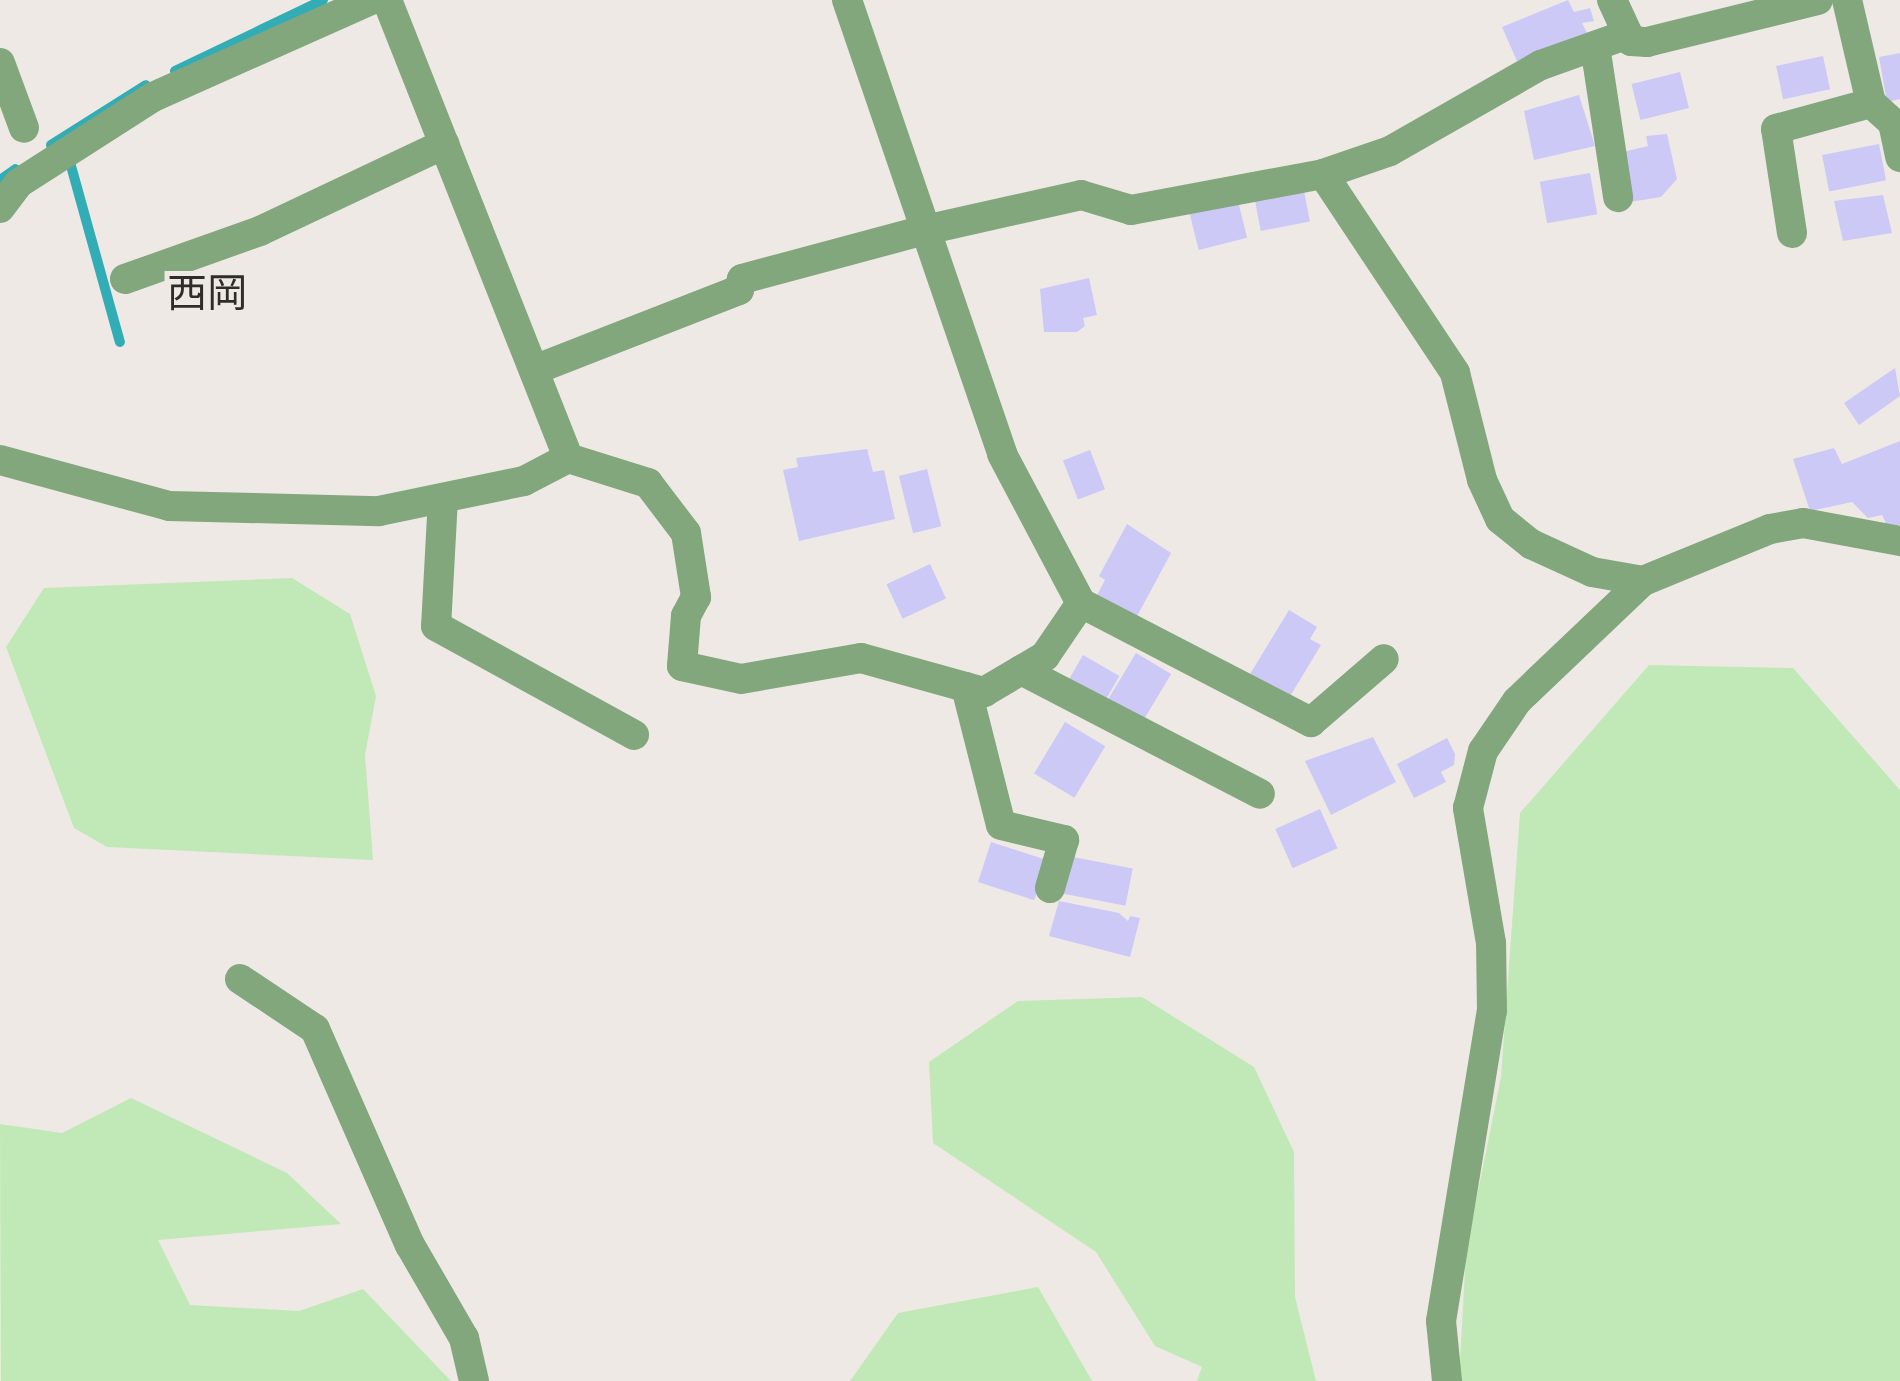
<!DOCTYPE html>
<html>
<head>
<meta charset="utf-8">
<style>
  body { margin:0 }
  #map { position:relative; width:1900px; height:1381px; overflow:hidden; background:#eee9e5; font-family:"IBM Plex Serif","Noto Sans JP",serif }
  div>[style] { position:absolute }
  .green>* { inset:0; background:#c1e9b7 }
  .stream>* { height:10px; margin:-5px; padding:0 5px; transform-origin:5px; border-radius:5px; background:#32adb5 }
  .building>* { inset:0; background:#cdc9f6; transform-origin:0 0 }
  .minor>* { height:30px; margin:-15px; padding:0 15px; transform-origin:15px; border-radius:15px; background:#82a77c }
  span { translate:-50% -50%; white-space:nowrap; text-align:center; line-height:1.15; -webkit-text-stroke:10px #eee9e5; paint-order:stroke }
  .quarter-label { font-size:40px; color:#2f2c29 }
</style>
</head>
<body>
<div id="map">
  <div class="green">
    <i style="clip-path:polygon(292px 578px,350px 614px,376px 696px,365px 755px,373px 860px,107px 847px,74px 828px,6px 647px,44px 588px)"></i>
    <i style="clip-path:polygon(1649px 665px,1793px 668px,1900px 790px,1900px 1381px,1459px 1381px,1466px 1251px,1501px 1077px,1520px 813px)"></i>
    <i style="clip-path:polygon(1142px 997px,1254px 1067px,1294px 1152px,1295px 1297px,1316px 1381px,1197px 1381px,1202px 1367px,1155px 1346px,1096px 1252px,933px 1143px,929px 1062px,1018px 1001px)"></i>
    <i style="clip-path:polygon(131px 1098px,287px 1173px,341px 1224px,158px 1240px,190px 1305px,299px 1311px,363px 1289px,451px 1381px,1px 1381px,0 1124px,62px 1133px)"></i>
    <i style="clip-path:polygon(1038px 1287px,1092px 1381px,850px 1381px,898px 1313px)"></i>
  </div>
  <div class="stream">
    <i style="left:175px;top:71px;width:164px;rotate:-25.6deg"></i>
    <i style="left:51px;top:145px;width:112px;rotate:-32.3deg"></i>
    <i style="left:68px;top:155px;width:194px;rotate:74.5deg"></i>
    <i style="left:0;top:180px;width:19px;rotate:-35deg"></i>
  </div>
  <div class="building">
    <i style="clip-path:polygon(1568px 0,1574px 12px,1590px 8px,1594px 21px,1582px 23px,1587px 33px,1517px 61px,1502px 27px)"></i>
    <i style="clip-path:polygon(1900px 53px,1900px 99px,1887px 102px,1879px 57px)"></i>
    <i style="left:1823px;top:56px;width:34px;height:48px;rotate:78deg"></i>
    <i style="left:1680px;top:72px;width:37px;height:50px;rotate:76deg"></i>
    <i style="clip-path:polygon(1579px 95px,1595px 146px,1534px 160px,1524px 111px)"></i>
    <i style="clip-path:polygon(1667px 134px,1677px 179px,1661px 197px,1630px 202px,1623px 152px,1648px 146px,1646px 136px)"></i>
    <i style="left:1879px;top:144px;width:37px;height:58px;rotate:79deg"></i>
    <i style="left:1590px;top:173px;width:42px;height:51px;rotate:80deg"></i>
    <i style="left:1304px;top:191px;width:31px;height:50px;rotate:79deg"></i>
    <i style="clip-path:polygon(1883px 195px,1892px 233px,1843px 241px,1834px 201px)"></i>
    <i style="left:1238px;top:201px;width:38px;height:50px;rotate:76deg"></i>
    <i style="clip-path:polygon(1089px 278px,1097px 315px,1083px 318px,1085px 326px,1077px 332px,1044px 332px,1040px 289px)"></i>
    <i style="clip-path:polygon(1895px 368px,1900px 396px,1859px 425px,1844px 403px)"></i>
    <i style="clip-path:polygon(1900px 441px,1900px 525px,1889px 529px,1882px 515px,1868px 518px,1852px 502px,1810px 511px,1793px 459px,1834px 448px,1842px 464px)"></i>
    <i style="clip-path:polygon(867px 449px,873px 472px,884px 470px,895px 519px,799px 541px,783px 470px,798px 467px,796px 458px)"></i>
    <i style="left:1090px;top:450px;width:42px;height:29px;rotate:69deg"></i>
    <i style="left:927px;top:469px;width:59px;height:29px;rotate:76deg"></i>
    <i style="clip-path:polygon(1127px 524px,1171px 553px,1135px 620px,1095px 599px,1105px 580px,1099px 576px)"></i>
    <i style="left:930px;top:564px;width:38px;height:48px;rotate:65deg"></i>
    <i style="clip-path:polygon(1289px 610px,1317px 627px,1310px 639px,1321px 645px,1289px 698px,1250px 674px)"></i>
    <i style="left:1136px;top:653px;width:41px;height:57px;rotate:31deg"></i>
    <i style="left:1083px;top:655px;width:42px;height:32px;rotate:30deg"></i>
    <i style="left:1065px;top:722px;width:47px;height:60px;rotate:31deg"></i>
    <i style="clip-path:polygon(1373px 737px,1396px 782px,1331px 815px,1305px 761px)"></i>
    <i style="clip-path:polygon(1447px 738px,1455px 754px,1454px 765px,1441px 772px,1446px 782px,1414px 798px,1397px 764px)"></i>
    <i style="left:1320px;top:809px;width:43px;height:49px;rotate:66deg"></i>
    <i style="left:991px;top:842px;width:59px;height:42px;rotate:18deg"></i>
    <i style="left:1063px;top:855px;width:71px;height:38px;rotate:11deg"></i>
    <i style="clip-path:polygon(1059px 901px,1119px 913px,1128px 921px,1130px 916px,1140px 918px,1130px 957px,1049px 936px)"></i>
  </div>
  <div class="minor">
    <i style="left:387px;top:0;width:492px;rotate:68.4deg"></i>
    <i style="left:568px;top:458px;width:84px;rotate:17.4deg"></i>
    <i style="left:648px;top:483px;width:63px;rotate:52.8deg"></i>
    <i style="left:686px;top:533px;width:65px;rotate:81.1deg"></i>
    <i style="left:696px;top:597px;width:21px;rotate:118deg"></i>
    <i style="left:686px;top:616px;width:50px;rotate:94.6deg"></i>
    <i style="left:682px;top:666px;width:60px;rotate:12.4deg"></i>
    <i style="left:741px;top:679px;width:122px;rotate:-9.9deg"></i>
    <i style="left:861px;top:658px;width:128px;rotate:15.5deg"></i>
    <i style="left:984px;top:692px;width:71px;rotate:-30.5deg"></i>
    <i style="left:1045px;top:656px;width:64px;rotate:-55.8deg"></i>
    <i style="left:847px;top:0;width:480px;rotate:71.1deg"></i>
    <i style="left:1002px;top:454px;width:169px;rotate:62.1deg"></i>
    <i style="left:1081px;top:603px;width:259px;rotate:27.4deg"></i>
    <i style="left:1311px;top:722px;width:96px;rotate:-40.8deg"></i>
    <i style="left:1612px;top:0;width:45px;rotate:65.1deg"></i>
    <i style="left:1631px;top:41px;width:16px;rotate:4deg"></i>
    <i style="left:1647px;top:42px;width:176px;rotate:-13.8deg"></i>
    <i style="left:1595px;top:46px;width:153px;rotate:81.3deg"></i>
    <i style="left:0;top:63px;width:69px;rotate:69.7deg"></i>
    <i style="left:1871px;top:103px;width:30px;rotate:42deg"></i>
    <i style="left:1893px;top:123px;width:35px;rotate:78deg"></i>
    <i style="left:1323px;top:174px;width:71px;rotate:-18.9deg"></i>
    <i style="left:1390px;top:151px;width:174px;rotate:-29.7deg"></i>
    <i style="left:1541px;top:65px;width:92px;rotate:-19.6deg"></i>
    <i style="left:0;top:208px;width:31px;rotate:-53deg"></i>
    <i style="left:19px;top:183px;width:159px;rotate:-32.7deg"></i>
    <i style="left:153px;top:97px;width:239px;rotate:-24deg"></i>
    <i style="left:1792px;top:233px;width:105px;rotate:-98.7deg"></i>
    <i style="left:1776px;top:129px;width:98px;rotate:-15.3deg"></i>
    <i style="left:1871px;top:103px;width:106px;rotate:-103.1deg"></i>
    <i style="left:125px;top:279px;width:143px;rotate:-19.6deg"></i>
    <i style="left:260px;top:231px;width:204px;rotate:-25.3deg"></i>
    <i style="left:534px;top:370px;width:220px;rotate:-21.3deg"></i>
    <i style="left:739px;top:290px;width:11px;rotate:-75deg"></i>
    <i style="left:742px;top:279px;width:189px;rotate:-15deg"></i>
    <i style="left:925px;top:230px;width:160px;rotate:-12.6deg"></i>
    <i style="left:1081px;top:195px;width:52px;rotate:16.7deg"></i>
    <i style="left:1131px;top:210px;width:195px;rotate:-10.6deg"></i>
    <i style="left:1323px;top:174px;width:239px;rotate:56.4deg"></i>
    <i style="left:1455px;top:373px;width:110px;rotate:75.8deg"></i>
    <i style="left:1482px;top:480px;width:43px;rotate:65.2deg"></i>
    <i style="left:1500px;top:519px;width:40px;rotate:39deg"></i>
    <i style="left:1531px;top:544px;width:67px;rotate:24.7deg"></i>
    <i style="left:1592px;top:572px;width:52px;rotate:10deg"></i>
    <i style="left:1643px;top:581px;width:137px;rotate:-22.3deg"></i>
    <i style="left:1770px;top:529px;width:34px;rotate:-10deg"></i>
    <i style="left:1803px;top:523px;width:99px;rotate:10.5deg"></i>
    <i style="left:0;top:460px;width:175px;rotate:15.2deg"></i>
    <i style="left:169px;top:506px;width:210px;rotate:1.4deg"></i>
    <i style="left:379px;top:511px;width:148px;rotate:-11.7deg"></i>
    <i style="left:524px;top:481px;width:50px;rotate:-27.6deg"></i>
    <i style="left:443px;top:498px;width:128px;rotate:93.1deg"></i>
    <i style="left:436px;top:626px;width:226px;rotate:28.8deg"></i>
    <i style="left:1021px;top:670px;width:269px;rotate:27.4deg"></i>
    <i style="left:966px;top:687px;width:142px;rotate:75.8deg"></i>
    <i style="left:1001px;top:825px;width:65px;rotate:13.4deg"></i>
    <i style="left:1064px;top:840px;width:50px;rotate:106.3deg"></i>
    <i style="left:240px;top:979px;width:90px;rotate:33.7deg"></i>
    <i style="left:315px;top:1029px;width:236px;rotate:66.3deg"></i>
    <i style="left:410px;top:1245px;width:108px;rotate:59.9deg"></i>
    <i style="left:464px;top:1338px;width:44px;rotate:76.9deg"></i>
    <i style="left:1447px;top:1381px;width:60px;rotate:-95.7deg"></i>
    <i style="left:1441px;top:1321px;width:314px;rotate:-80.7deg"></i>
    <i style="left:1492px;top:1011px;width:68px;rotate:-90.8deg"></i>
    <i style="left:1491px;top:943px;width:137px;rotate:-99.7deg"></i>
    <i style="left:1468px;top:808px;width:59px;rotate:-75.3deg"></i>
    <i style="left:1483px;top:751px;width:60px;rotate:-55.8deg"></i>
    <i style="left:1517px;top:701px;width:174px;rotate:-43.6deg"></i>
  </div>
  <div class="quarter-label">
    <span style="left:207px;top:292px">西岡</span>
  </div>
</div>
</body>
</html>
